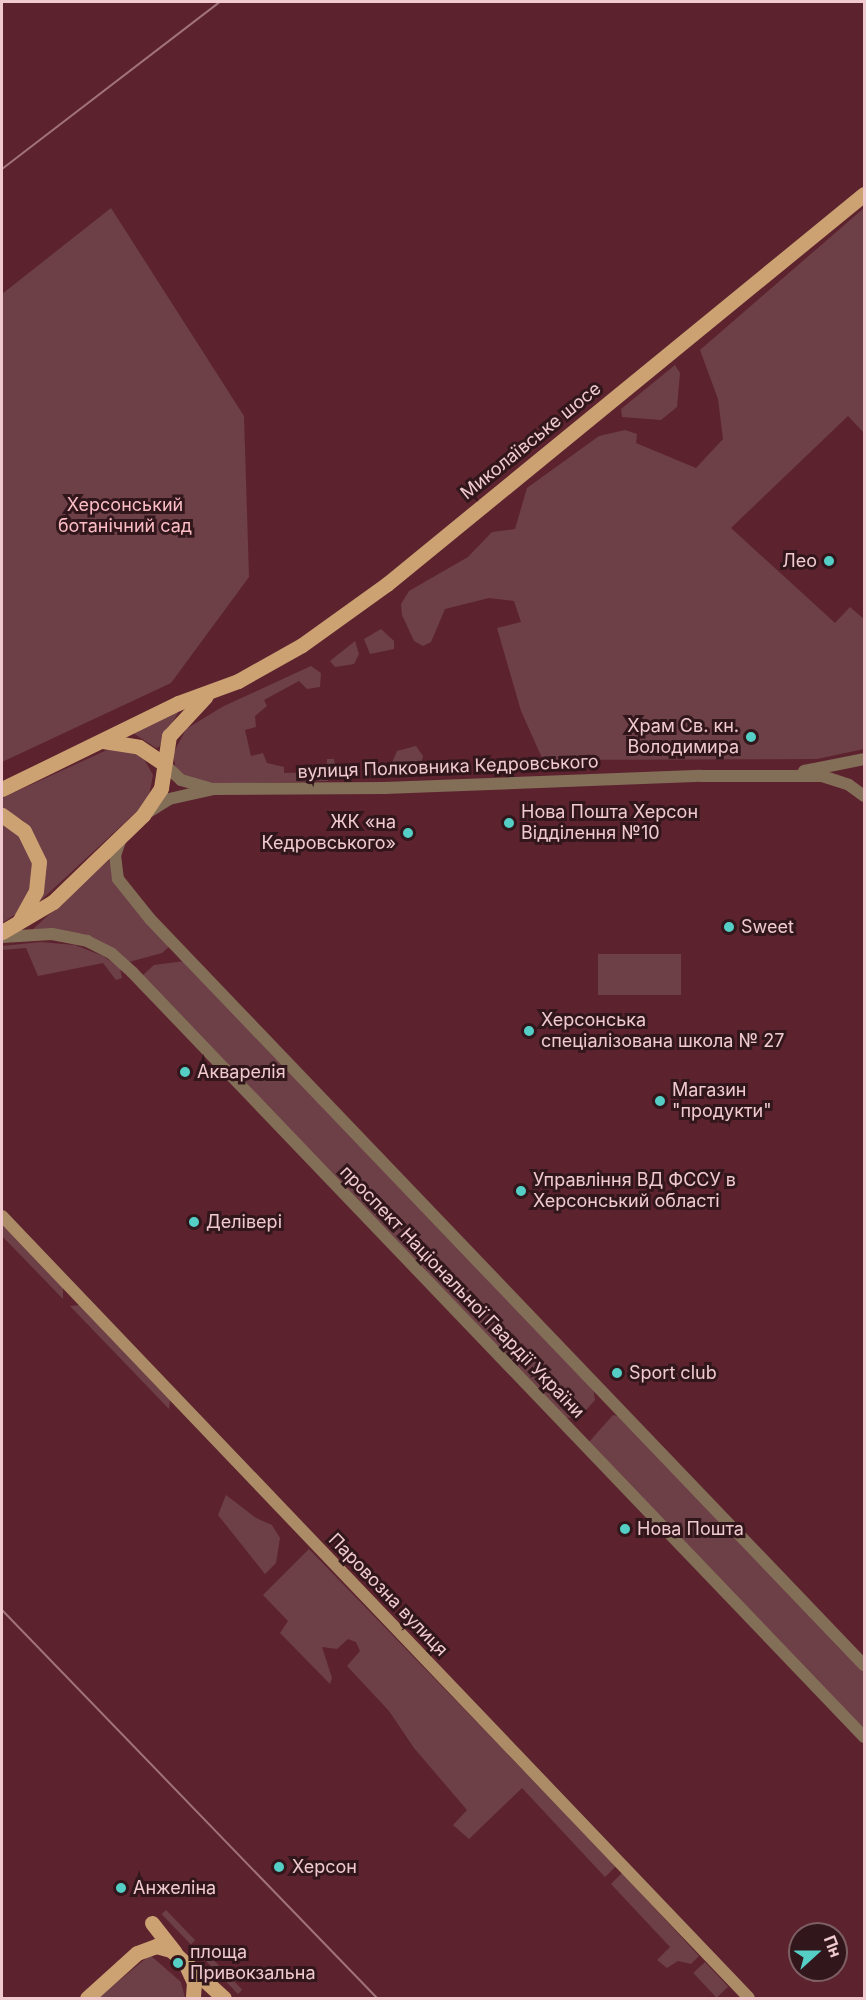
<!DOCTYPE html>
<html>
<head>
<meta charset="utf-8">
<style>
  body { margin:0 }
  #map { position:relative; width:866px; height:2000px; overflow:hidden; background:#5c232f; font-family:Inter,sans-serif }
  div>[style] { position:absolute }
  .green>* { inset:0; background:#6d3f47; transform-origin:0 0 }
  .tertiary>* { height:12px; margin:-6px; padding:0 6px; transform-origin:6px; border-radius:6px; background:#836e58 }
  .secondary>* { height:12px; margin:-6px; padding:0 6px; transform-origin:6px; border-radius:6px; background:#ac8c67 }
  .primary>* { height:15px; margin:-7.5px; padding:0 7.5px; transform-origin:7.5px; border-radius:7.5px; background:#cca273 }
  .rail>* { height:2px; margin:-1px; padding:0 1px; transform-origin:1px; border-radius:1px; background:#a2727b }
  .dots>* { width:16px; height:16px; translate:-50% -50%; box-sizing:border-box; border:3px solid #31171b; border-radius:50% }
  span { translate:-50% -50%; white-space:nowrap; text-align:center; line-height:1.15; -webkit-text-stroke:6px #31171b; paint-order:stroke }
  .street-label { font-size:18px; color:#f0cacf }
  .park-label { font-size:18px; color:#fcbdc5 }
  .poi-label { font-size:18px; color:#f0cacf }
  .right { translate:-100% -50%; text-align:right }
  .left { translate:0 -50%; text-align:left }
  .frame { position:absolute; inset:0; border:3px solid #f0cacf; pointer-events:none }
  .north { position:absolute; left:788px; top:1922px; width:60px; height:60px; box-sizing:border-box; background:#31171b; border:2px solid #7d5f63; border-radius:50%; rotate:69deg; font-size:16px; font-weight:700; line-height:24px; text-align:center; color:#f0cacf }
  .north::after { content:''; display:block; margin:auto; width:21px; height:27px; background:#55cec6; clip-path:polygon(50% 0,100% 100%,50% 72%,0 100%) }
</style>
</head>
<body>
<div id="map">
  <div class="green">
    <i style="clip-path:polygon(111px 208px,244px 416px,249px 577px,171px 683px,2px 762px,2px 294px)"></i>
    <i style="clip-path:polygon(864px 208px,864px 433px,848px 416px,731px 528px,835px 623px,850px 607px,864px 619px,864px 749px,817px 759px,543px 760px,521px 711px,497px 628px,521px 622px,514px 601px,489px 598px,445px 609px,431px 642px,423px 646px,414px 641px,402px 615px,401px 604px,409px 591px,468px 557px,492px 532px,515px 529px,527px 488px,599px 436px,625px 430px,637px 434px,636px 443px,696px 468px,723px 439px,718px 399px,700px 350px)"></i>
    <i style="clip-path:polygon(675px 365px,680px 373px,677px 407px,661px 420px,622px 417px,621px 409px)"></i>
    <i style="clip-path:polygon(381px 629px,394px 641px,394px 649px,370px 654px,364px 639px)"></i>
    <i style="clip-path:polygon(355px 641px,359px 654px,354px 664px,335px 667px,330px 661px)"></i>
    <i style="clip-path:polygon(311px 666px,321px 673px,320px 687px,307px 689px,299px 681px,264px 700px,267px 706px,255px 716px,256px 727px,245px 730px,251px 756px,263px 753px,267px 763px,284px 767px,284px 773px,327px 772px,327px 759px,334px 759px,336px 769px,328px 781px,201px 784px,176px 770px,173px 754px,186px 729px,222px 707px)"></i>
    <i style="clip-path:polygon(176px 709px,178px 713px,159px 747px,156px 748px,133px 733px)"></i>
    <i style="clip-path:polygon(416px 746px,423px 756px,420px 769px,412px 773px,388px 772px,397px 751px)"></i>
    <i style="clip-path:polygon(109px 749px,129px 749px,144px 759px,153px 775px,148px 801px,38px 903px,44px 859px,41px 848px,24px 821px,2px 808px,2px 798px)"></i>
    <i style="clip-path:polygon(2px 818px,32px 851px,34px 885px,16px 914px,2px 923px)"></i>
    <i style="clip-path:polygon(109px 860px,117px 887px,170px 946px,162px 953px,129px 962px,85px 934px,33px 929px)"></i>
    <i style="clip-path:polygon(41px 942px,75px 945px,103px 956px,120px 968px,122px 978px,116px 980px,103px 963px,38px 976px,26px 948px,2px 950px,2px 946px)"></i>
    <i style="left:598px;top:954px;width:83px;height:41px"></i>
    <i style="clip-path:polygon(185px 961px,593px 1387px,595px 1400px,578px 1419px,564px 1417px,142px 976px,154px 965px)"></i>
    <i style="clip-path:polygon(2px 1222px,63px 1284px,63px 1299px,2px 1236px)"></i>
    <i style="clip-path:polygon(81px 1305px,170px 1400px,169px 1409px,70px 1306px)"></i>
    <i style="clip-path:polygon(613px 1415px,621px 1417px,864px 1672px,864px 1729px,589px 1442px)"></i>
    <i style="clip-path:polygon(226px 1495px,256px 1518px,272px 1525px,280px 1538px,276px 1563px,265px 1574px,218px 1515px)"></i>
    <i style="clip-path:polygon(309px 1549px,616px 1866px,605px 1877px,522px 1788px,469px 1839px,453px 1825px,467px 1810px,414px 1748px,389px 1711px,347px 1666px,360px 1651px,356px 1642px,348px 1639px,337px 1649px,322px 1647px,332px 1678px,330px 1684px,280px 1633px,288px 1621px,263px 1595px)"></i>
    <i style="clip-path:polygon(622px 1873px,699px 1956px,691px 1964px,678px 1961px,667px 1968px,657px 1960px,670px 1947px,611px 1884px)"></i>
    <i style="left:166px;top:1910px;width:42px;height:6px;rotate:46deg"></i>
    <i style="left:202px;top:1948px;width:58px;height:6px;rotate:46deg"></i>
    <i style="clip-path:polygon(150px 1955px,181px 1982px,185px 1998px,98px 1998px)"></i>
    <i style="left:705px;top:1962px;width:34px;height:16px;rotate:47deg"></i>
  </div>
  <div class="tertiary">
    <i style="left:163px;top:763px;width:25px;rotate:43deg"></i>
    <i style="left:181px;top:780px;width:29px;rotate:16deg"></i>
    <i style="left:804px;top:771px;width:61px;rotate:-11.3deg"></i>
    <i style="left:147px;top:813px;width:26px;rotate:-32deg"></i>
    <i style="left:169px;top:799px;width:45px;rotate:-12.8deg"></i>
    <i style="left:213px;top:789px;width:171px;rotate:-0.3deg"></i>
    <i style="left:384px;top:788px;width:317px;rotate:-2.2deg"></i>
    <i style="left:701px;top:776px;width:121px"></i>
    <i style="left:822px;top:776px;width:28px;rotate:18deg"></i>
    <i style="left:849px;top:785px;width:19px;rotate:36deg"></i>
    <i style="left:121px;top:838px;width:18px;rotate:109deg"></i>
    <i style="left:115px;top:855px;width:24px;rotate:83deg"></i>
    <i style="left:118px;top:879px;width:51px;rotate:51.3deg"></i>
    <i style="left:150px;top:919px;width:1033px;rotate:46.26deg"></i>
    <i style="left:2px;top:937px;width:50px;rotate:-3.4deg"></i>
    <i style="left:52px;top:934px;width:36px;rotate:11deg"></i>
    <i style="left:87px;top:941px;width:28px;rotate:27deg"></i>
    <i style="left:112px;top:954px;width:27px;rotate:42deg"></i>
    <i style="left:132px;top:972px;width:1059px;rotate:46.26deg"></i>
  </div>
  <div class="secondary">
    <i style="left:2px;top:1216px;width:1081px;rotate:46.31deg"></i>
  </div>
  <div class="primary">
    <i style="left:103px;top:741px;width:36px;rotate:9deg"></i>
    <i style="left:139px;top:747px;width:29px;rotate:34deg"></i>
    <i style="left:2px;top:789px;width:196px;rotate:-26deg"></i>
    <i style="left:178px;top:703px;width:64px;rotate:-20.1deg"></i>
    <i style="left:238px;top:681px;width:73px;rotate:-29.4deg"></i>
    <i style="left:302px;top:645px;width:105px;rotate:-35.7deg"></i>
    <i style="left:387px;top:584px;width:616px;rotate:-39.27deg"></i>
    <i style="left:2px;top:815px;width:27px;rotate:36deg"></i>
    <i style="left:24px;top:831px;width:34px;rotate:64deg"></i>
    <i style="left:39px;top:862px;width:29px;rotate:96deg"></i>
    <i style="left:36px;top:891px;width:33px;rotate:119deg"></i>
    <i style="left:2px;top:932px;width:59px;rotate:-30.5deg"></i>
    <i style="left:53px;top:902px;width:125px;rotate:-44deg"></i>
    <i style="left:143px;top:815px;width:32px;rotate:-56deg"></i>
    <i style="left:161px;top:788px;width:53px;rotate:-81.3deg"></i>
    <i style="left:169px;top:736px;width:54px;rotate:-47.2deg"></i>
    <i style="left:152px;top:1923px;width:37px;rotate:52deg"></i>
    <i style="left:190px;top:1967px;width:46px;rotate:42.4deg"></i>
    <i style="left:87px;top:1998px;width:67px;rotate:-42deg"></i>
    <i style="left:137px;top:1953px;width:20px;rotate:-20deg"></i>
    <i style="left:156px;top:1946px;width:16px;rotate:15deg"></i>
    <i style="left:171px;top:1950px;width:19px;rotate:43deg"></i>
    <i style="left:185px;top:1963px;width:21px;rotate:65deg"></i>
    <i style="left:194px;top:1982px;width:16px;rotate:94deg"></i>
  </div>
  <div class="rail">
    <i style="left:2px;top:169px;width:275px;rotate:-37.5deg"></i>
    <i style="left:2px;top:1610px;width:540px;rotate:45.98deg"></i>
  </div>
  <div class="dots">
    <i style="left:829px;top:561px;background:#55cec6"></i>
    <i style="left:751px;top:737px;background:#55cec6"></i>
    <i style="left:509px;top:823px;background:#55cec6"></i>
    <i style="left:408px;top:833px;background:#55cec6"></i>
    <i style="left:729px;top:927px;background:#55cec6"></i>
    <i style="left:529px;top:1031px;background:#55cec6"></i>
    <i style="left:185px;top:1072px;background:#55cec6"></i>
    <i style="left:660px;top:1101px;background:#55cec6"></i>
    <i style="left:521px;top:1191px;background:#55cec6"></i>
    <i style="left:194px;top:1222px;background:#55cec6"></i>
    <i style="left:617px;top:1373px;background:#55cec6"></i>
    <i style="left:625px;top:1529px;background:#55cec6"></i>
    <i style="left:279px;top:1867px;background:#55cec6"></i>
    <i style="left:121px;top:1888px;background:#55cec6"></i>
    <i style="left:178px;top:1963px;background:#55cec6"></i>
  </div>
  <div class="street-label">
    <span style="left:531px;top:441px;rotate:-39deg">Миколаївське шосе</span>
    <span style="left:448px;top:767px;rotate:-2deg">вулиця Полковника Кедровського</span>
    <span style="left:462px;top:1292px;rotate:46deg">проспект Національної Гвардії України</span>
    <span style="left:388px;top:1595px;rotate:46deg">Паровозна вулиця</span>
  </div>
  <div class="park-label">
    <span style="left:125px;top:516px">Херсонський<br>ботанічний сад</span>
  </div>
  <div class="poi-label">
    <span class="right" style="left:817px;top:561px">Лео</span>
    <span class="right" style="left:739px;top:737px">Храм Св. кн.<br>Володимира</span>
    <span class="left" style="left:521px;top:823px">Нова Пошта Херсон<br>Відділення №10</span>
    <span class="right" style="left:396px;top:833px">ЖК «на<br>Кедровського»</span>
    <span class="left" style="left:741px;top:927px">Sweet</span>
    <span class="left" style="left:541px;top:1031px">Херсонська<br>спеціалізована школа № 27</span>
    <span class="left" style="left:197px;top:1072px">Акварелія</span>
    <span class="left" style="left:672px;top:1101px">Магазин<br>"продукти"</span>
    <span class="left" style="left:533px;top:1191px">Управління ВД ФССУ в<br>Херсонський області</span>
    <span class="left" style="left:206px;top:1222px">Делівері</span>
    <span class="left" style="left:629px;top:1373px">Sport club</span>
    <span class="left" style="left:637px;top:1529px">Нова Пошта</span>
    <span class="left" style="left:292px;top:1867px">Херсон</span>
    <span class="left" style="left:133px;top:1888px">Анжеліна</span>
    <span class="left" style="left:190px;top:1963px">площа<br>Привокзальна</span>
  </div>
  <div class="frame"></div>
  <div class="north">Пн</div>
</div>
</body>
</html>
